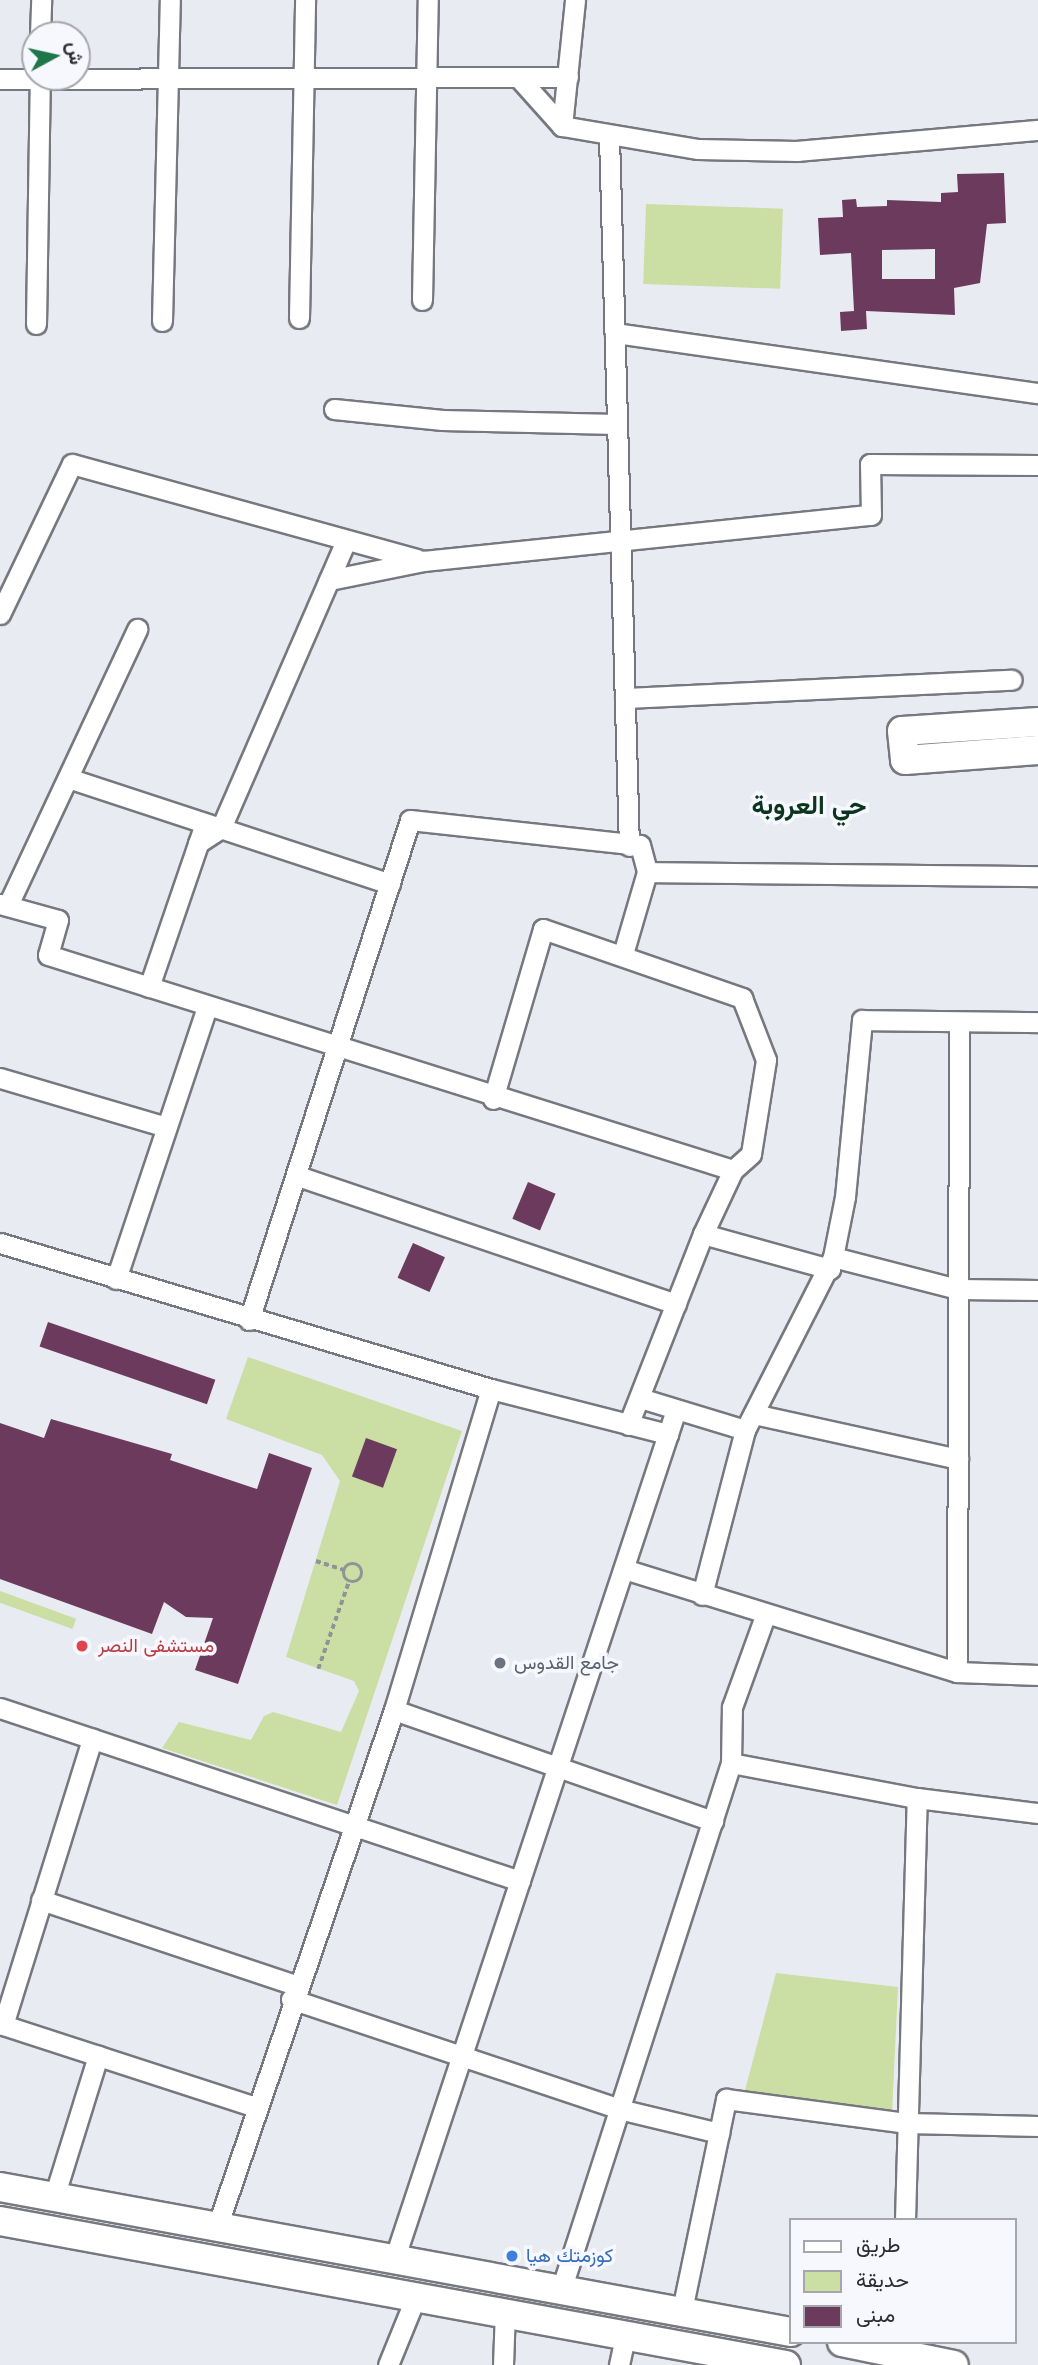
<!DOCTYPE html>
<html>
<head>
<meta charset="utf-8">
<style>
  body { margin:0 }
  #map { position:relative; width:1038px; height:2365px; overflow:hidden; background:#e9ebf2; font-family:"Libre Baskerville",Vazirmatn,serif }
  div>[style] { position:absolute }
  .green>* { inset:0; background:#cbdea3; transform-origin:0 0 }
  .building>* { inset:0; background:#6b3a5d; transform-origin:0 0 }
  .path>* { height:3.5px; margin-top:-1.75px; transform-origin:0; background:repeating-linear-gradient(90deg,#919398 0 5px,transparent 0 8.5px) }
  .path>.ring { margin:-1.75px; padding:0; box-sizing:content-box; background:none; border:3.5px solid #919398; border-radius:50% }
  .roads { filter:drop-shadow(2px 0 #77787f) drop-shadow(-2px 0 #77787f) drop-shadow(0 2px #77787f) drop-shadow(0 -2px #77787f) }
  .street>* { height:19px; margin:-9.5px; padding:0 9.5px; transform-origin:9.5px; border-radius:9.5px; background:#fff }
  .secondary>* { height:28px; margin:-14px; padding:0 14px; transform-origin:14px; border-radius:14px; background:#fff }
  .dots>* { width:19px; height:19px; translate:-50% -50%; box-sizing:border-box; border:4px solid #f7f8fe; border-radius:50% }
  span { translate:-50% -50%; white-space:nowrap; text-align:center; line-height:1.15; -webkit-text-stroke:7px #f7f8fe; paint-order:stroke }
  .health-label { font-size:19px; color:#be3a42 }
  .left { translate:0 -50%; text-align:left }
  .worship-label { font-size:19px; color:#5b616d }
  .shop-label { font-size:19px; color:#366cbe }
  .district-label { font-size:26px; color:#0c351f; font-weight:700 }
  .legend { position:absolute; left:789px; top:2218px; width:228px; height:126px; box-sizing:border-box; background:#f7f8fe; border:2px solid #a6a7ac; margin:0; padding:9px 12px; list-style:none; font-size:21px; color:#2c2d30 }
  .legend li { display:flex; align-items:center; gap:14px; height:35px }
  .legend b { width:35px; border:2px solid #a6a7ac }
  .north { position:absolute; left:21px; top:21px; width:70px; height:70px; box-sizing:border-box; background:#f7f8fe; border:2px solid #a6a7ac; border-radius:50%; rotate:82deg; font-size:19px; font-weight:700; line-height:28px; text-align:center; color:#2c2d30 }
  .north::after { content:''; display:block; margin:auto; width:24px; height:32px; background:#1e7649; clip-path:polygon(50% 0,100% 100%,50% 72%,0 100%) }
</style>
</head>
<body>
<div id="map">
  <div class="green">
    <i style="left:646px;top:204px;width:137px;height:80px;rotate:2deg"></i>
    <i style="clip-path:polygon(248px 1357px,462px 1431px,337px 1805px,162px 1748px,179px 1722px,251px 1740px,264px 1716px,273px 1712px,341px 1732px,359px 1691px,354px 1681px,286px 1657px,340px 1481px,322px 1455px,226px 1419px)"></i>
    <i style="left:0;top:1591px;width:81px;height:11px;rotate:20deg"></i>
    <i style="clip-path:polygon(776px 1973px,898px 1987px,892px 2114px,744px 2094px)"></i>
  </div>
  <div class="building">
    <i style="clip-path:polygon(evenodd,1004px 173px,1006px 223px,987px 224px,980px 283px,954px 288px,955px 315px,866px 311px,867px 329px,841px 331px,840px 312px,854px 311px,851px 253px,820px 255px,818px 218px,843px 217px,842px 200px,856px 199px,857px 207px,887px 206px,887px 200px,941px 202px,941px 193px,958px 192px,957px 174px,1004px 173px,935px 249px,935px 279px,882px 279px,882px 250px,935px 249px)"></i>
    <i style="left:528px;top:1182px;width:30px;height:40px;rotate:23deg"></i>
    <i style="left:413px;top:1243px;width:35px;height:38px;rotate:24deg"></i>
    <i style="left:48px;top:1322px;width:177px;height:26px;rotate:19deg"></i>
    <i style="clip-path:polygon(51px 1419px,172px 1454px,170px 1460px,257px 1489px,269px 1453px,312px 1468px,238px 1684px,195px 1670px,213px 1618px,186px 1617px,164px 1602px,152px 1634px,0 1579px,0 1423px,44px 1438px)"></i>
    <i style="left:366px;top:1438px;width:33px;height:41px;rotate:20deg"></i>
  </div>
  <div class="path">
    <i style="left:316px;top:1561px;width:29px;rotate:18deg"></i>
    <i class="ring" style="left:344px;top:1564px;width:14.5px;height:14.5px"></i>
    <i style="left:318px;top:1669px;width:93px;rotate:-70.6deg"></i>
  </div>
  <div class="roads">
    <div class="street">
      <i style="left:40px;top:35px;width:35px;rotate:-88deg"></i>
      <i style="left:518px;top:77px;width:66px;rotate:48.1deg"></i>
      <i style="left:562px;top:126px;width:138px;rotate:9.6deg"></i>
      <i style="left:698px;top:149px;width:99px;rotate:1.2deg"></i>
      <i style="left:797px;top:151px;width:242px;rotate:-5deg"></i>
      <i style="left:0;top:79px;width:568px;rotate:-0.2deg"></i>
      <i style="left:562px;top:126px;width:127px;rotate:-84.1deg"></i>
      <i style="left:609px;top:136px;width:710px;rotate:88.39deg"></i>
      <i style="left:422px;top:300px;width:300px;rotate:-88.9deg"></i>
      <i style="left:299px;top:318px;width:318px;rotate:-88.9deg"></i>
      <i style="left:162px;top:321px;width:321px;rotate:-88.6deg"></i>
      <i style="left:36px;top:324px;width:247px;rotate:-89.1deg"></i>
      <i style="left:615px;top:333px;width:427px;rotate:8.1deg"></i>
      <i style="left:334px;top:409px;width:109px;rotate:5.8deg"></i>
      <i style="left:442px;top:420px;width:175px;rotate:1.3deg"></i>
      <i style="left:329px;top:580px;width:96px;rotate:-11.4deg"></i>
      <i style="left:423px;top:561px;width:450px;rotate:-5.9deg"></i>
      <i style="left:871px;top:515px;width:51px;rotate:-91.1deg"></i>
      <i style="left:870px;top:464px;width:168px;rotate:0.3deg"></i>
      <i style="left:0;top:614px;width:166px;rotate:-64.4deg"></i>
      <i style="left:72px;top:464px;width:358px;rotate:15.4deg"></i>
      <i style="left:625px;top:698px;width:387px;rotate:-2.7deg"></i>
      <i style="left:68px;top:778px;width:339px;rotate:18.2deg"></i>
      <i style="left:198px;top:843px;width:27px;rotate:-33deg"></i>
      <i style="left:221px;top:828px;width:313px;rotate:-66.5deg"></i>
      <i style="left:647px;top:872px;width:391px;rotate:0.6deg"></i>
      <i style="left:0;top:904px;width:60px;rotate:15.4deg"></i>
      <i style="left:58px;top:920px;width:36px;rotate:106deg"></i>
      <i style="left:48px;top:955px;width:718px;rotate:17.43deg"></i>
      <i style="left:8px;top:905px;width:305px;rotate:-64.9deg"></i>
      <i style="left:149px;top:987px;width:164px;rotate:-71.1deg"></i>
      <i style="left:0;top:1078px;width:173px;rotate:16.4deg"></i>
      <i style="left:493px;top:1099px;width:177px;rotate:-73.6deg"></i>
      <i style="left:543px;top:929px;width:211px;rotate:19.1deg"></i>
      <i style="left:742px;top:998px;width:66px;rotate:68.8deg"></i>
      <i style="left:766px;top:1060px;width:95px;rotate:99.1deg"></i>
      <i style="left:751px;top:1154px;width:24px;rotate:138deg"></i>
      <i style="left:733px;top:1170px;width:71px;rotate:115.1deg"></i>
      <i style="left:703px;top:1234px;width:205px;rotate:111.4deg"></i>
      <i style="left:298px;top:1176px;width:399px;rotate:18.7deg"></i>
      <i style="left:703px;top:1234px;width:132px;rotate:15.4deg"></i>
      <i style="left:0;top:1243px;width:512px;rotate:16.56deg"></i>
      <i style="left:491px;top:1389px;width:183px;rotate:14.3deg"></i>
      <i style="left:833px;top:1257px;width:129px;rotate:14.4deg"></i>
      <i style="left:958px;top:1289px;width:80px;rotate:0.7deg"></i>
      <i style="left:116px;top:1279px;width:287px;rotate:-71.5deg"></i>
      <i style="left:249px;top:1320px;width:525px;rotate:-72.15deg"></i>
      <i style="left:410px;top:820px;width:231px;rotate:6.2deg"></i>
      <i style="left:640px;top:845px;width:28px;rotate:75deg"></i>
      <i style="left:647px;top:872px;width:85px;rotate:106.3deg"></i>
      <i style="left:640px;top:1398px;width:110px;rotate:16.9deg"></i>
      <i style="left:754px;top:1414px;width:209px;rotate:12.4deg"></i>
      <i style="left:624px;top:1569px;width:349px;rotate:17.2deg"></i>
      <i style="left:957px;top:1672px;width:81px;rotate:2.1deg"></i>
      <i style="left:702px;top:1595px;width:171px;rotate:-75.4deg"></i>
      <i style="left:745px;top:1430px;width:194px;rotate:-63deg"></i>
      <i style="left:833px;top:1257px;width:61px;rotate:-78.7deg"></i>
      <i style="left:845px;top:1197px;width:178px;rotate:-84.5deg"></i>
      <i style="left:862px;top:1020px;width:176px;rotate:0.7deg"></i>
      <i style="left:957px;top:1672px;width:650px;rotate:-89.82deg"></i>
      <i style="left:0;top:1708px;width:548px;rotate:18.4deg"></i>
      <i style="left:394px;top:1710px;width:338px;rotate:19.2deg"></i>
      <i style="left:731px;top:1763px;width:189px;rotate:10.7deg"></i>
      <i style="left:917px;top:1798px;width:122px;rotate:7.1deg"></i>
      <i style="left:41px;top:1900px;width:268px;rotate:18.5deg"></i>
      <i style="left:291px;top:1999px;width:350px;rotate:18.5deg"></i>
      <i style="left:623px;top:2110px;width:99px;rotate:13.5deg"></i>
      <i style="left:0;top:2024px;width:268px;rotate:18deg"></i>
      <i style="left:3px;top:2025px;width:300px;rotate:-72.7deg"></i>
      <i style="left:54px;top:2197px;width:148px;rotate:-72.7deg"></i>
      <i style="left:905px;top:2220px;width:422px;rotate:-88.4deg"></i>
      <i style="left:217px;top:2227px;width:546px;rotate:-71.1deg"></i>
      <i style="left:394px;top:1710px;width:335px;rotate:-73.2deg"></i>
      <i style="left:395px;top:2257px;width:892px;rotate:-71.65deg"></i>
      <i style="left:561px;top:2290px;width:554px;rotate:-72.12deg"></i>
      <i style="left:731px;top:1763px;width:56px;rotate:-89deg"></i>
      <i style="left:732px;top:1707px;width:97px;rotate:-70.1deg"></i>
      <i style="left:682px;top:2310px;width:216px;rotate:-78.2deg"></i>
      <i style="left:726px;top:2099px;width:183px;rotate:7.6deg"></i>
      <i style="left:907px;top:2123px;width:131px;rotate:1.3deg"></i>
      <i style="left:388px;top:2365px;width:77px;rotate:-67.8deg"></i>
      <i style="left:503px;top:2365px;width:54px;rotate:-87.9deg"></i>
      <i style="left:619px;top:2365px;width:30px;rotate:-78deg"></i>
    </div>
    <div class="secondary">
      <i style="left:1038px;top:722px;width:136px;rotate:176.2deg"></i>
      <i style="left:902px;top:731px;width:29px;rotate:84deg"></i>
      <i style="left:905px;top:760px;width:133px;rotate:-4.3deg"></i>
      <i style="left:0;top:2187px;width:804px;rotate:10.39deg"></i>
      <i style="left:0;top:2221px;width:799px;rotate:10.38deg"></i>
      <i style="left:842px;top:2342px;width:114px;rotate:11.6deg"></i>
    </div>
  </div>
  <div class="dots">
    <i style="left:82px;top:1646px;background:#e0444e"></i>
    <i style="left:500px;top:1663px;background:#6b7280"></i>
    <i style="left:512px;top:2256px;background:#3f7fe0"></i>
  </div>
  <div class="health-label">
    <span class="left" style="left:98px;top:1646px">مستشفى النصر</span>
  </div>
  <div class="worship-label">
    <span class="left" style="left:514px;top:1663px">جامع القدوس</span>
  </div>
  <div class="shop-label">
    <span class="left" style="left:526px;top:2256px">كوزمتك هيا</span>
  </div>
  <div class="district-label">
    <span style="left:809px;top:806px">حي العروبة</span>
  </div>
  <ul class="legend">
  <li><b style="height:9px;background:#fff"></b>طريق</li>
  <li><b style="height:19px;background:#cbdea3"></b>حديقة</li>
  <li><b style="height:19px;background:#6b3a5d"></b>مبنى</li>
  </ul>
  <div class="north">ش</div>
</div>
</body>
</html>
